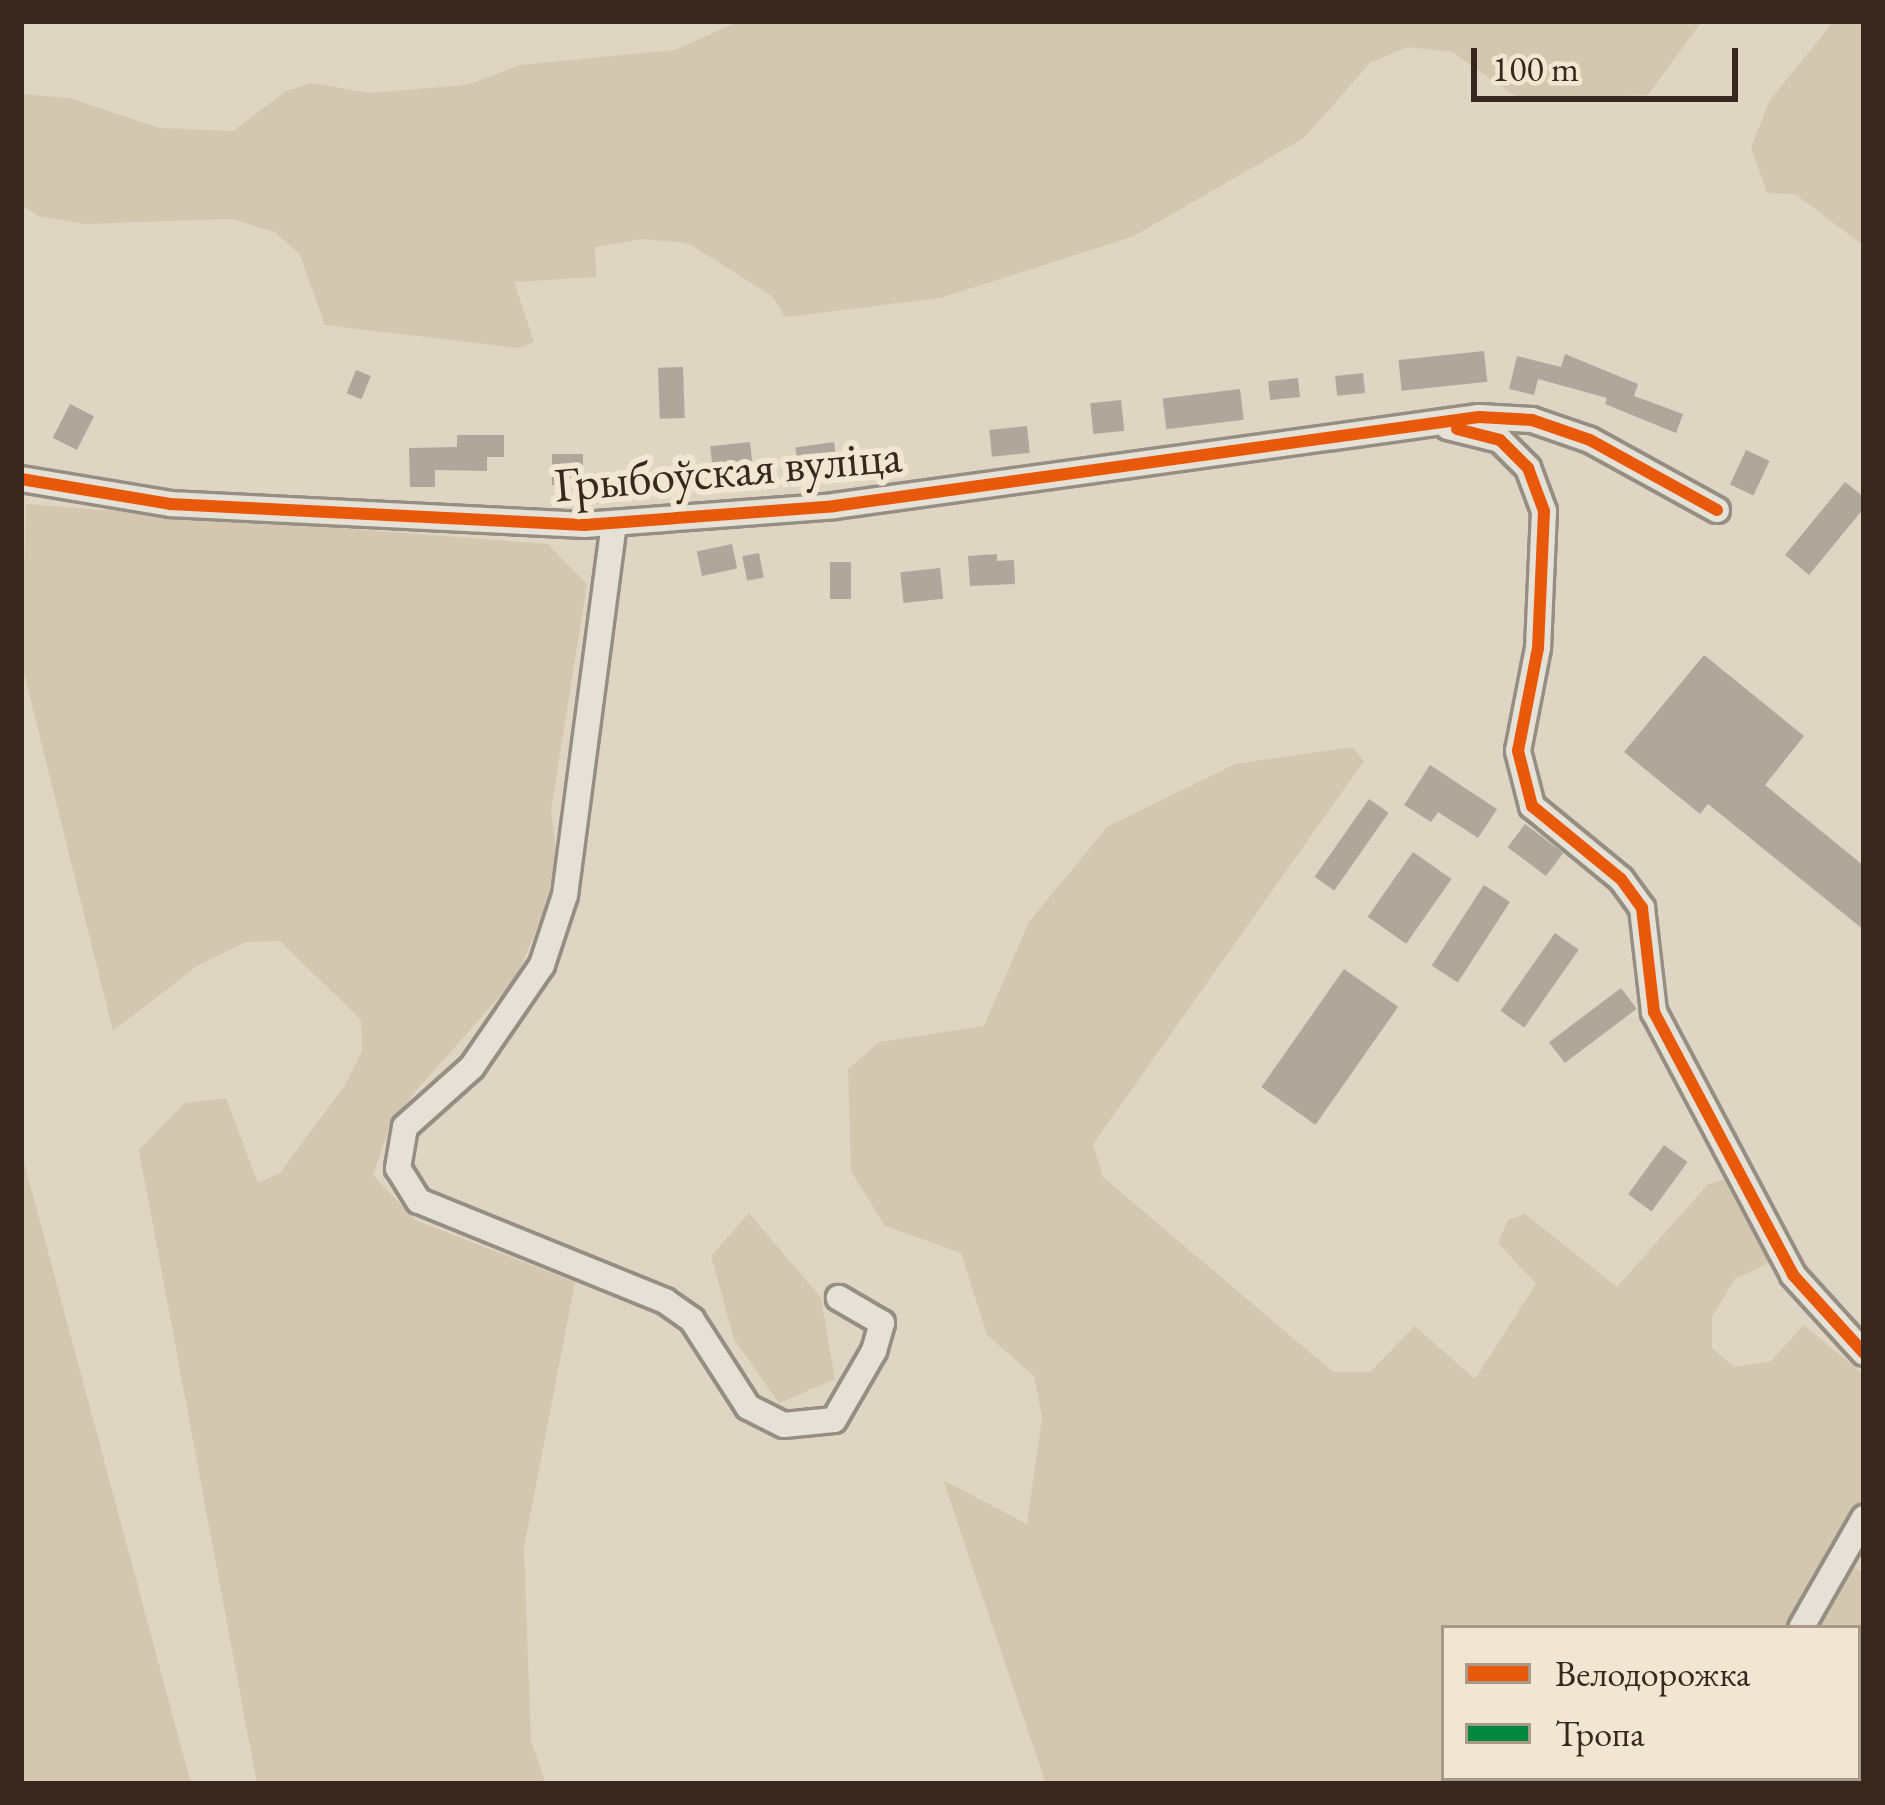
<!DOCTYPE html>
<html>
<head>
<meta charset="utf-8">
<style>
  body { margin:0 }
  #map { position:relative; width:1885px; height:1805px; overflow:hidden; background:#ded5c3; font-family:"EB Garamond",serif }
  div>[style] { position:absolute }
  .green>* { inset:0; background:#d4c7af }
  .building>* { inset:0; background:#afa79b; transform-origin:0 0 }
  .roads { filter:drop-shadow(3px 0 #958e83) drop-shadow(-3px 0 #958e83) drop-shadow(0 3px #958e83) drop-shadow(0 -3px #958e83) }
  .minor>* { height:24px; margin:-12px; padding:0 12px; transform-origin:12px; border-radius:12px; background:#e6e1d7 }
  .quiet>* { height:9px; margin-top:-4.5px; transform-origin:0; background:repeating-linear-gradient(90deg,#00873e 0 18px,transparent 0 27px) }
  .cycleway>* { height:12px; margin:-6px; padding:0 6px; transform-origin:6px; border-radius:6px; background:#e8590c }
  span { translate:-50% -50%; white-space:nowrap; text-align:center; line-height:1.15; -webkit-text-stroke:12px #f1e6d1; paint-order:stroke }
  .street-label { font-size:48px; color:#38271d }
  .frame { position:absolute; inset:0; border:24px solid #38271d; pointer-events:none }
  .legend { position:absolute; left:1441px; top:1625px; width:420px; height:156px; box-sizing:border-box; background:#f1e6d1; border:3px solid #a79a89; margin:0; padding:15px 21px; list-style:none; font-size:36px; color:#38271d }
  .legend li { display:flex; align-items:center; gap:24px; height:60px }
  .legend b { width:60px; border:3px solid #a79a89 }
  .scale { position:absolute; left:1471px; top:48px; width:267px; height:54px; box-sizing:border-box; border:6px solid #38271d; border-top:0; padding-left:15px; font-size:36px; line-height:42px; white-space:nowrap; color:#38271d; -webkit-text-stroke:9px #f1e6d1; paint-order:stroke }
</style>
</head>
<body>
<div id="map">
  <div class="green">
    <i style="clip-path:polygon(740px 21px,1702px 21px,1648px 95px,1521px 100px,1452px 52px,1407px 47px,1370px 63px,1304px 138px,1132px 237px,940px 298px,785px 317px,772px 296px,688px 243px,642px 239px,595px 247px,596px 277px,514px 282px,534px 342px,518px 348px,325px 325px,300px 255px,275px 232px,232px 219px,85px 224px,38px 216px,21px 204px,21px 94px,69px 98px,159px 128px,233px 131px,286px 91px,313px 83px,369px 93px,467px 85px,520px 65px,675px 50px)"></i>
    <i style="clip-path:polygon(1834px 21px,1864px 21px,1864px 246px,1795px 194px,1767px 193px,1751px 147px,1770px 100px)"></i>
    <i style="clip-path:polygon(26px 504px,548px 544px,587px 584px,551px 810px,557px 859px,543px 914px,516px 978px,414px 1093px,389px 1129px,373px 1175px,415px 1220px,575px 1282px,524px 1548px,531px 1741px,546px 1784px,257px 1784px,139px 1150px,185px 1103px,226px 1098px,258px 1183px,280px 1173px,345px 1085px,362px 1051px,361px 1020px,280px 941px,246px 942px,197px 966px,113px 1031px,21px 661px)"></i>
    <i style="clip-path:polygon(1352px 747px,1364px 761px,1093px 1144px,1103px 1177px,1333px 1372px,1370px 1372px,1415px 1326px,1475px 1379px,1536px 1284px,1498px 1243px,1508px 1220px,1525px 1214px,1617px 1287px,1708px 1184px,1727px 1179px,1773px 1261px,1735px 1279px,1712px 1317px,1712px 1348px,1734px 1367px,1771px 1361px,1804px 1325px,1864px 1375px,1864px 1504px,1791px 1628px,1444px 1628px,1444px 1778px,1704px 1784px,1046px 1784px,943px 1480px,1027px 1524px,1042px 1417px,1034px 1376px,987px 1335px,961px 1253px,885px 1226px,851px 1171px,848px 1069px,879px 1042px,984px 1026px,1029px 922px,1107px 827px,1235px 764px)"></i>
    <i style="clip-path:polygon(21px 1151px,191px 1784px,21px 1784px)"></i>
    <i style="clip-path:polygon(749px 1213px,821px 1298px,835px 1379px,779px 1403px,734px 1339px,711px 1256px)"></i>
    <i style="clip-path:polygon(1853px 1566px,1864px 1574px,1864px 1740px,1858px 1628px,1810px 1628px)"></i>
  </div>
  <div class="building">
    <i style="left:1484px;top:351px;width:31px;height:86px;rotate:84deg"></i>
    <i style="clip-path:polygon(1565px 354px,1638px 384px,1634px 396px,1683px 414px,1676px 433px,1605px 404px,1607px 398px,1538px 379px,1534px 395px,1509px 389px,1517px 356px,1561px 367px)"></i>
    <i style="left:683px;top:367px;width:51px;height:25px;rotate:88deg"></i>
    <i style="left:356px;top:370px;width:16px;height:25px;rotate:22deg"></i>
    <i style="left:1363px;top:373px;width:20px;height:28px;rotate:84deg"></i>
    <i style="left:1298px;top:378px;width:19px;height:30px;rotate:84deg"></i>
    <i style="left:1240px;top:389px;width:31px;height:78px;rotate:83deg"></i>
    <i style="left:1121px;top:400px;width:31px;height:31px;rotate:84deg"></i>
    <i style="left:70px;top:404px;width:27px;height:38px;rotate:27deg"></i>
    <i style="left:1027px;top:426px;width:27px;height:38px;rotate:84deg"></i>
    <i style="clip-path:polygon(457px 435px,504px 435px,504px 457px,487px 457px,487px 471px,435px 470px,435px 487px,410px 487px,409px 448px,457px 447px)"></i>
    <i style="left:750px;top:442px;width:28px;height:40px;rotate:84deg"></i>
    <i style="left:834px;top:442px;width:27px;height:39px;rotate:82deg"></i>
    <i style="left:1746px;top:450px;width:26px;height:38px;rotate:25deg"></i>
    <i style="left:552px;top:454px;width:31px;height:31px"></i>
    <i style="clip-path:polygon(1845px 482px,1864px 497px,1864px 508px,1809px 575px,1785px 555px)"></i>
    <i style="left:732px;top:544px;width:25px;height:36px;rotate:78deg"></i>
    <i style="left:759px;top:553px;width:25px;height:17px;rotate:79deg"></i>
    <i style="clip-path:polygon(997px 554px,997px 561px,1014px 560px,1015px 584px,970px 586px,968px 556px)"></i>
    <i style="left:830px;top:562px;width:21px;height:37px"></i>
    <i style="left:940px;top:568px;width:31px;height:40px;rotate:84deg"></i>
    <i style="clip-path:polygon(1704px 655px,1804px 736px,1765px 785px,1864px 866px,1864px 930px,1708px 804px,1700px 814px,1624px 752px)"></i>
    <i style="clip-path:polygon(1430px 765px,1497px 809px,1478px 838px,1438px 812px,1431px 822px,1404px 805px)"></i>
    <i style="left:1369px;top:799px;width:24px;height:95px;rotate:35deg"></i>
    <i style="left:1525px;top:824px;width:48px;height:29px;rotate:37deg"></i>
    <i style="left:1413px;top:852px;width:47px;height:79px;rotate:35deg"></i>
    <i style="left:1484px;top:885px;width:31px;height:96px;rotate:33deg"></i>
    <i style="left:1555px;top:933px;width:29px;height:95px;rotate:35deg"></i>
    <i style="left:1344px;top:969px;width:66px;height:144px;rotate:35deg"></i>
    <i style="left:1621px;top:988px;width:26px;height:90px;rotate:53deg"></i>
    <i style="left:1664px;top:1145px;width:29px;height:61px;rotate:36deg"></i>
  </div>
  <div class="roads">
    <div class="minor">
      <i style="left:1448px;top:427px;width:54px;rotate:14deg"></i>
      <i style="left:1500px;top:440px;width:40px;rotate:45deg"></i>
      <i style="left:1528px;top:468px;width:46px;rotate:69.6deg"></i>
      <i style="left:1544px;top:511px;width:137px;rotate:92.5deg"></i>
      <i style="left:1538px;top:648px;width:105px;rotate:101deg"></i>
      <i style="left:1518px;top:751px;width:57px;rotate:75.7deg"></i>
      <i style="left:1532px;top:806px;width:115px;rotate:39.4deg"></i>
      <i style="left:1621px;top:879px;width:36px;rotate:54deg"></i>
      <i style="left:1642px;top:908px;width:105px;rotate:83.4deg"></i>
      <i style="left:1654px;top:1012px;width:297px;rotate:62.1deg"></i>
      <i style="left:1793px;top:1275px;width:105px;rotate:47.7deg"></i>
      <i style="left:21px;top:479px;width:151px;rotate:9.5deg"></i>
      <i style="left:170px;top:504px;width:415px;rotate:2.9deg"></i>
      <i style="left:584px;top:525px;width:251px;rotate:-4.3deg"></i>
      <i style="left:834px;top:506px;width:651px;rotate:-7.86deg"></i>
      <i style="left:1479px;top:417px;width:53px;rotate:3.2deg"></i>
      <i style="left:1532px;top:420px;width:61px;rotate:19deg"></i>
      <i style="left:1590px;top:440px;width:145px;rotate:28.9deg"></i>
      <i style="left:614px;top:523px;width:375px;rotate:97.5deg"></i>
      <i style="left:565px;top:895px;width:74px;rotate:108.2deg"></i>
      <i style="left:542px;top:965px;width:124px;rotate:124.5deg"></i>
      <i style="left:472px;top:1067px;width:90px;rotate:138.2deg"></i>
      <i style="left:405px;top:1127px;width:42px;rotate:99.7deg"></i>
      <i style="left:398px;top:1168px;width:39px;rotate:58deg"></i>
      <i style="left:419px;top:1201px;width:266px;rotate:22.1deg"></i>
      <i style="left:665px;top:1301px;width:33px;rotate:35deg"></i>
      <i style="left:692px;top:1320px;width:103px;rotate:57.2deg"></i>
      <i style="left:748px;top:1407px;width:40px;rotate:26.6deg"></i>
      <i style="left:784px;top:1425px;width:50px;rotate:-5.7deg"></i>
      <i style="left:834px;top:1420px;width:80px;rotate:-59.9deg"></i>
      <i style="left:874px;top:1351px;width:29px;rotate:-74deg"></i>
      <i style="left:882px;top:1323px;width:50px;rotate:-149.8deg"></i>
      <i style="left:1801px;top:1628px;width:127px;rotate:-60.2deg"></i>
    </div>
  </div>
  <div class="quiet">
    <i style="left:1858px;top:1751px;width:8px;rotate:40deg"></i>
    <i style="left:1824px;top:1784px;width:6px;rotate:-72deg"></i>
  </div>
  <div class="cycleway">
    <i style="left:1457px;top:429px;width:44px;rotate:14.3deg"></i>
    <i style="left:1500px;top:440px;width:40px;rotate:45deg"></i>
    <i style="left:1528px;top:468px;width:46px;rotate:69.6deg"></i>
    <i style="left:1544px;top:511px;width:137px;rotate:92.5deg"></i>
    <i style="left:1538px;top:648px;width:105px;rotate:101deg"></i>
    <i style="left:1518px;top:751px;width:57px;rotate:75.7deg"></i>
    <i style="left:1532px;top:806px;width:115px;rotate:39.4deg"></i>
    <i style="left:1621px;top:879px;width:36px;rotate:54deg"></i>
    <i style="left:1642px;top:908px;width:105px;rotate:83.4deg"></i>
    <i style="left:1654px;top:1012px;width:297px;rotate:62.1deg"></i>
    <i style="left:1793px;top:1275px;width:105px;rotate:47.7deg"></i>
    <i style="left:21px;top:479px;width:151px;rotate:9.5deg"></i>
    <i style="left:170px;top:504px;width:415px;rotate:2.9deg"></i>
    <i style="left:584px;top:525px;width:251px;rotate:-4.3deg"></i>
    <i style="left:834px;top:506px;width:651px;rotate:-7.86deg"></i>
    <i style="left:1479px;top:417px;width:53px;rotate:3.2deg"></i>
    <i style="left:1532px;top:420px;width:61px;rotate:19deg"></i>
    <i style="left:1590px;top:440px;width:145px;rotate:28.9deg"></i>
  </div>
  <div class="street-label">
    <span style="left:728px;top:470px;rotate:-5deg">Грыбоўская вуліца</span>
  </div>
  <div class="frame"></div>
  <ul class="legend">
  <li><b style="height:15px;background:#e8590c"></b>Велодорожка</li>
  <li><b style="height:15px;background:#00873e"></b>Тропа</li>
  </ul>
  <div class="scale">100 m</div>
</div>
</body>
</html>
